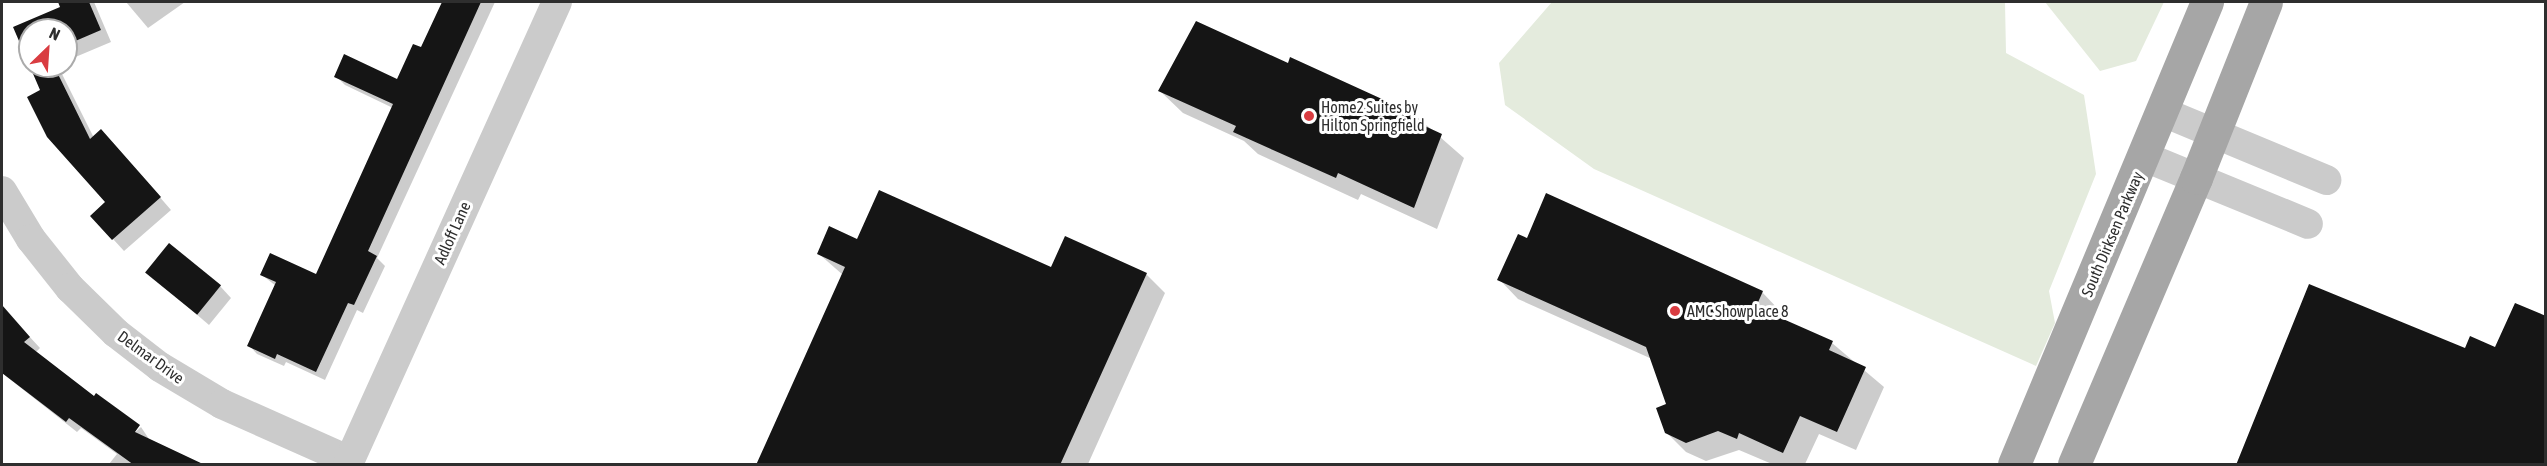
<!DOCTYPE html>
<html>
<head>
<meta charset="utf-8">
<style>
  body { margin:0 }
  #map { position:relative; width:2547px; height:466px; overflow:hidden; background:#fff; font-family:"Asap Condensed",sans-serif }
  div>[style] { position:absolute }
  .green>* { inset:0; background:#e4ebdd }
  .shadow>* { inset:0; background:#0003 }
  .building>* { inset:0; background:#151515; transform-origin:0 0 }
  .minor>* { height:30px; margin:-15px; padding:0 15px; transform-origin:15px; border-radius:15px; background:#cbcbcb }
  .major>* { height:33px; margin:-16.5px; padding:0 16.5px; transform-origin:16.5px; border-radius:16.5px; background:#a6a6a6 }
  .dots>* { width:16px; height:16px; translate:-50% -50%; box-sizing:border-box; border:3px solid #fff; border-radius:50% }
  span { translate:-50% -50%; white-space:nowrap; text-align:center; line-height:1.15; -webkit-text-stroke:6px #fff; paint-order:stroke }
  .poi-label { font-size:16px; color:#2e2e2e }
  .left { translate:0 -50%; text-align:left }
  .street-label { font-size:16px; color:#2e2e2e }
  .frame { position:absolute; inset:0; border:3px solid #2e2e2e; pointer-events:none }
  .north { position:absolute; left:18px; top:18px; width:60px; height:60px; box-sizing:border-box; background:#fff; border:2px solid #ababab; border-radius:50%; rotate:25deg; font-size:16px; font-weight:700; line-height:24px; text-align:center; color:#2e2e2e }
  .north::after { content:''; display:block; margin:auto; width:21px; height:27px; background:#d93c41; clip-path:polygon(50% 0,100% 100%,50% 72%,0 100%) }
</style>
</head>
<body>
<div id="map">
  <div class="green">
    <i style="clip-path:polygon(1552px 2px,2005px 2px,2006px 53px,2084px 95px,2096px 174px,2049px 291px,2055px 323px,2036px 366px,1594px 169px,1505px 105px,1499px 63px)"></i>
    <i style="clip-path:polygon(2045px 2px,2164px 2px,2136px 61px,2100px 71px)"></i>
  </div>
  <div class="shadow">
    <i style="clip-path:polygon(59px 2px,94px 2px,111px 42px,66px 61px,66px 30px,30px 30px,30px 64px,15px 28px,62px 8px)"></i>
    <i style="clip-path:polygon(126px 2px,185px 2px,148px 28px)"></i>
    <i style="clip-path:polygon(444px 2px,495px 2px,377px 258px,385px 266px,363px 313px,357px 310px,325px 380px,286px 362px,284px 366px,257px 354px,249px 345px,276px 286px,262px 275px,317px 276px,393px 108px,345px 85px,336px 76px,397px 81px,421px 49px)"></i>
    <i style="clip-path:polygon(1288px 65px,1416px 116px,1464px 158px,1437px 229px,1361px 194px,1358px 200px,1258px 154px,1244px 141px,1183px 113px,1160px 91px)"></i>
    <i style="clip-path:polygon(31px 66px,58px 66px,94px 138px,113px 143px,171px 210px,124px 251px,92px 216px,107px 202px)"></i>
    <i style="clip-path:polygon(1527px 240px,1762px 292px,1781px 312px,1778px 319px,1832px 343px,1884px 387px,1856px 450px,1819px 434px,1805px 464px,1772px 464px,1739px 450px,1706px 461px,1686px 452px,1666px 432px,1668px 405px,1652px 359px,1518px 299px,1499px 279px)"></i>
    <i style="clip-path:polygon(858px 241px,1052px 269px,1146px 274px,1165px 293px,1088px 464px,758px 464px,843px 275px,819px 254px)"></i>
    <i style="clip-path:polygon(147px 272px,220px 286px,231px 298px,209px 325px)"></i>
    <i style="clip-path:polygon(4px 309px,40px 348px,35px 353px,130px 437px,141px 427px,149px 439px,202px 464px,109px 464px,117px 454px,81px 428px,77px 432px,2px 373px)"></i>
  </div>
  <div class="building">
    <i style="clip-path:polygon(58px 2px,89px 2px,101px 30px,66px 45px,66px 30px,30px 30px,30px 66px,54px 66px,90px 139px,101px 129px,161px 197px,112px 240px,90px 216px,105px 202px,47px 137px,27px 97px,40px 90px,13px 27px,60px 7px)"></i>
    <i style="clip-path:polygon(442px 2px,481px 2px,368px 251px,377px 256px,354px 305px,348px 303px,316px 372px,277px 354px,275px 359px,247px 346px,276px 282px,260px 275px,270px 253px,316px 274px,393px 104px,334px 77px,344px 54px,397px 79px,413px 44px,421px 47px)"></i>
    <i style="clip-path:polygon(1196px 21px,1288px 63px,1290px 57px,1417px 115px,1414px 121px,1442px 134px,1414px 208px,1338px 173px,1336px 178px,1273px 150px,1233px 132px,1236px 126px,1158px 91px)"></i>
    <i style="clip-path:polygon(879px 190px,1051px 267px,1065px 236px,1147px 273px,1060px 465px,756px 465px,845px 267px,817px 254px,829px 226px,857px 239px)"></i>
    <i style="clip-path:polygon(1546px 193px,1763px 291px,1756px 307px,1833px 341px,1829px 350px,1866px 367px,1837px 432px,1800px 416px,1783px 453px,1739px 433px,1737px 439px,1718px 431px,1686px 443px,1665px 433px,1656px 408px,1666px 404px,1646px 347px,1497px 280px,1518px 234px,1527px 238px)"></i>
    <i style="left:169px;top:243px;width:67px;height:38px;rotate:39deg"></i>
    <i style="clip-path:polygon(2309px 284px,2465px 348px,2470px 336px,2495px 347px,2515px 303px,2546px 316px,2546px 465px,2236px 465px)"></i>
    <i style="clip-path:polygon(2px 305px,30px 337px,24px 342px,94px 396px,96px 393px,140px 425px,135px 432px,205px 465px,134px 465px,69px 418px,66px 422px,2px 373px)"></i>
  </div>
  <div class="minor">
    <i style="left:2163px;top:112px;width:177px;rotate:22.6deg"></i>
    <i style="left:2145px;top:157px;width:176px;rotate:22.3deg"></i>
    <i style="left:2px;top:191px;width:56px;rotate:58.9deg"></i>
    <i style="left:31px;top:239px;width:63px;rotate:51.5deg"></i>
    <i style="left:70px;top:288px;width:64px;rotate:44.4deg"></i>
    <i style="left:116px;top:333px;width:56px;rotate:37.7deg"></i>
    <i style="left:160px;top:367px;width:72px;rotate:30.8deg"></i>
    <i style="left:222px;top:404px;width:140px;rotate:24deg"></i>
    <i style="left:348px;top:464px;width:507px;rotate:-65.66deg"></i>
  </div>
  <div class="major">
    <i style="left:2014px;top:464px;width:501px;rotate:-67.33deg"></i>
    <i style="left:2074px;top:464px;width:311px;rotate:-66.9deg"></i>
    <i style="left:2196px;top:178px;width:189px;rotate:-68.3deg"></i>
  </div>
  <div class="dots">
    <i style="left:1309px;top:116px;background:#d93c41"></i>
    <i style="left:1675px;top:311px;background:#d93c41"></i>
  </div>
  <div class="poi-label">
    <span class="left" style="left:1321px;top:116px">Home2 Suites by<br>Hilton Springfield</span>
    <span class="left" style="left:1687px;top:311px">AMC Showplace 8</span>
  </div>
  <div class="street-label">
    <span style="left:452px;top:233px;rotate:-66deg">Adloff Lane</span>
    <span style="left:2112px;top:234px;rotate:-67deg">South Dirksen Parkway</span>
    <span style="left:151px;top:357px;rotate:36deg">Delmar Drive</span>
  </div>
  <div class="frame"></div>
  <div class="north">N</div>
</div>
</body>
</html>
